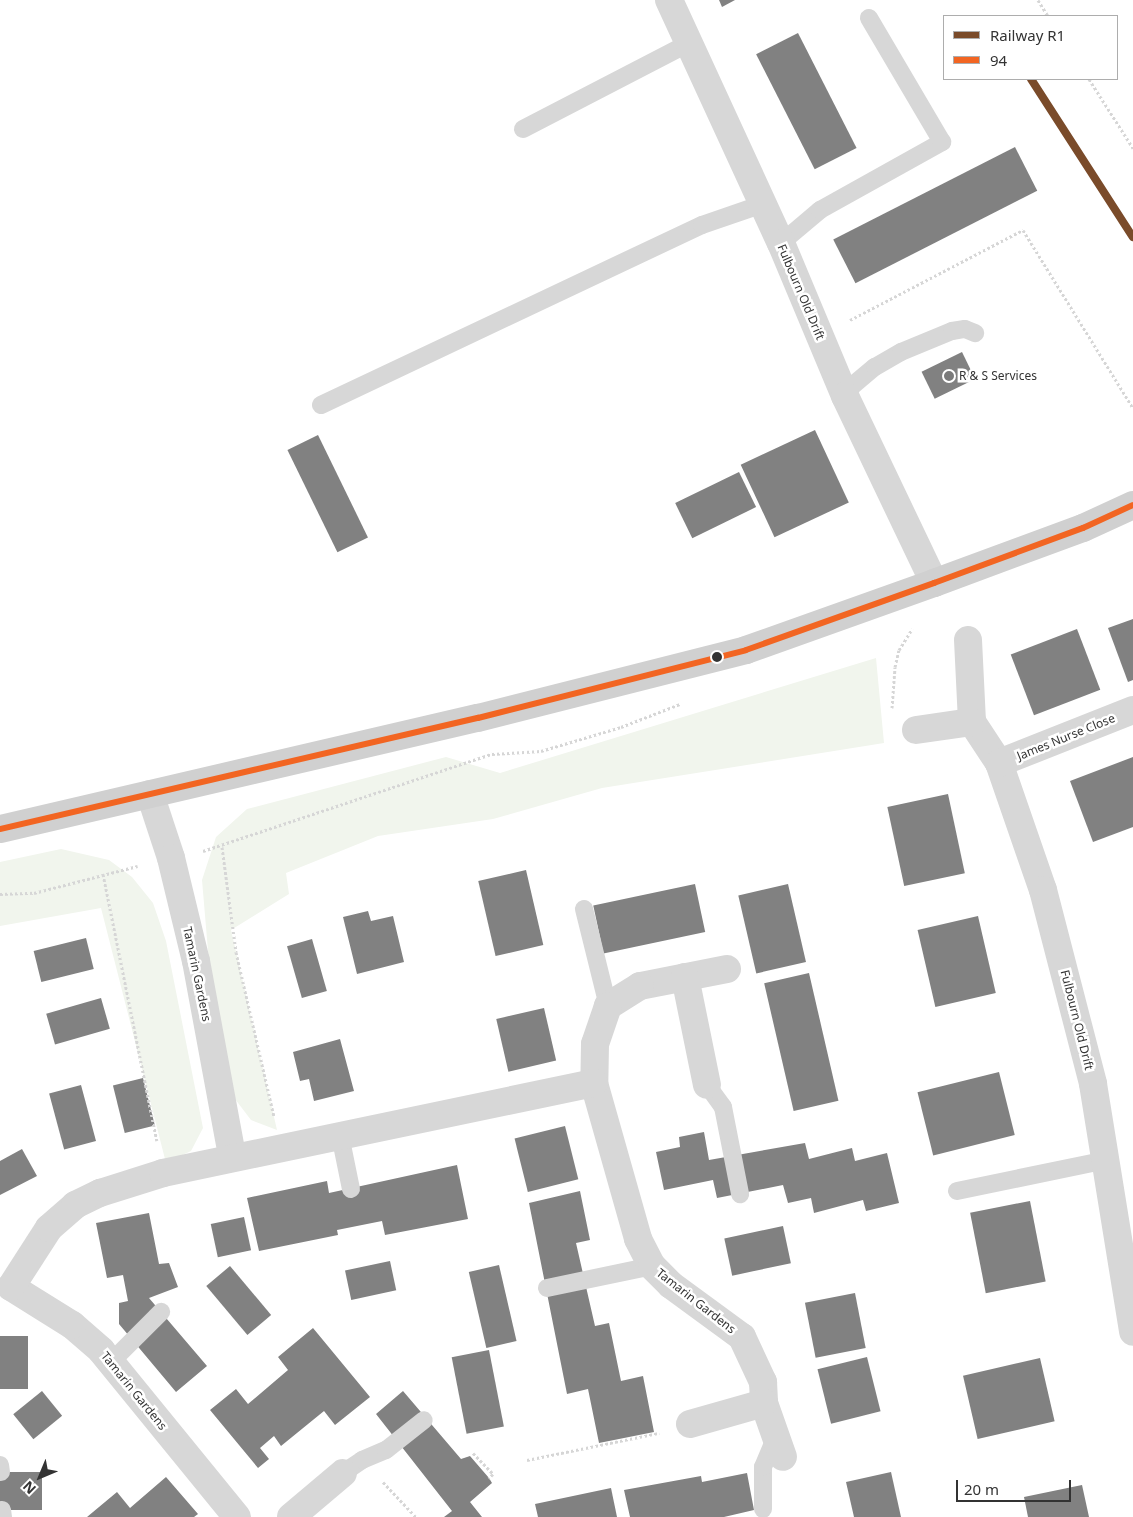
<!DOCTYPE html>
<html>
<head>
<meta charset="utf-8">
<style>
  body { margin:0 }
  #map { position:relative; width:1133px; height:1517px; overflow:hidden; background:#fff; font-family:"Noto Sans",sans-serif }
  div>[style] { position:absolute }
  .green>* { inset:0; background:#f1f5ed }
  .building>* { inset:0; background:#818181; transform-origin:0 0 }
  .path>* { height:3px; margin-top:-1.5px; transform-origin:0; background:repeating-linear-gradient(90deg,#d6d6d6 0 2.5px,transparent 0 5px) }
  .lane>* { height:18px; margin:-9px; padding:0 9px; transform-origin:9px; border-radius:9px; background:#d7d7d7 }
  .street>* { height:28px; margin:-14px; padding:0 14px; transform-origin:14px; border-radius:14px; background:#d7d7d7 }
  .secondary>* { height:28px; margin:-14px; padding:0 14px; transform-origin:14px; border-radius:14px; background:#d0d0d0 }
  .bus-1>* { height:6px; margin:-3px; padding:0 3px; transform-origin:3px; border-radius:3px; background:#f26522 }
  .rail-1>* { height:8px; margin:-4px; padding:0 4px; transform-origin:4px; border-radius:4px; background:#7a4b2a }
  .dots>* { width:14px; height:14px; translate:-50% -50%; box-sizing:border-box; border:2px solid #fff; border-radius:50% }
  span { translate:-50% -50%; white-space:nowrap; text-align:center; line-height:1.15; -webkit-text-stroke:5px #fff; paint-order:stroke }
  .street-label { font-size:12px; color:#333 }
  .poi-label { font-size:12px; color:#333 }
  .left { translate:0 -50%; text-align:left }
  .legend { position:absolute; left:943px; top:15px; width:175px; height:65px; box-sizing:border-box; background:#fff; border:1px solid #adadad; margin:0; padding:6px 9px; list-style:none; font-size:15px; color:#333 }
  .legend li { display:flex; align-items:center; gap:10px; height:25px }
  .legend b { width:25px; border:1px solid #adadad }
  .north { position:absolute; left:15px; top:1452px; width:50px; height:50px; -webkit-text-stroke:4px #fff; paint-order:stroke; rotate:225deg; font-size:14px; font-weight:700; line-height:20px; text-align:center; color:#333 }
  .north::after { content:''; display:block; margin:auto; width:18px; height:22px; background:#333; clip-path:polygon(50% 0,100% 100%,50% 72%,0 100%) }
  .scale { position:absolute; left:956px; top:1480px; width:115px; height:22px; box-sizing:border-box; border:2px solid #333; border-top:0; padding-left:6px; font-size:15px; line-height:18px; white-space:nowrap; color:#333; -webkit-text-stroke:4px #fff; paint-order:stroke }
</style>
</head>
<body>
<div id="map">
  <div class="green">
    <i style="clip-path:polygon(876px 658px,884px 743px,602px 788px,493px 819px,378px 836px,286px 873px,289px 894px,231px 930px,277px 1130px,251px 1120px,235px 1099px,211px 986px,202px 880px,216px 837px,247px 809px,446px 757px,500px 773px)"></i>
    <i style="clip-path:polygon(61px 849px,109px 860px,132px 877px,153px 903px,166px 941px,203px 1128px,191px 1151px,166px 1163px,101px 908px,0 926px,0 862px)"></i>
  </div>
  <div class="building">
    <i style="clip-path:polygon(719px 0,735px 0,722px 7px)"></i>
    <i style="left:798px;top:33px;width:129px;height:47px;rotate:63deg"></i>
    <i style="left:1015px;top:147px;width:49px;height:204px;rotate:63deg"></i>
    <i style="left:962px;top:352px;width:30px;height:45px;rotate:64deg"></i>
    <i style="left:815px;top:430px;width:80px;height:82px;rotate:65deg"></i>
    <i style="left:318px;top:435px;width:114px;height:34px;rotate:64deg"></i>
    <i style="left:739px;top:472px;width:39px;height:71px;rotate:64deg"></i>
    <i style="clip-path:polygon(1133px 619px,1133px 680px,1128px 682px,1108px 628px)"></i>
    <i style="left:1077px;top:629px;width:65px;height:71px;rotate:69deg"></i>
    <i style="clip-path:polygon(1133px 757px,1133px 827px,1093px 842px,1070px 781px)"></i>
    <i style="left:948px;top:794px;width:81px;height:62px;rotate:78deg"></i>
    <i style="left:526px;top:870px;width:77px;height:49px;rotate:77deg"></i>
    <i style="left:695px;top:884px;width:49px;height:104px;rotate:78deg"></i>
    <i style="left:788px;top:884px;width:80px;height:51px;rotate:77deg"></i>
    <i style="clip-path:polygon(368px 911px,371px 921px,393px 916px,404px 962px,357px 974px,343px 917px)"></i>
    <i style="left:978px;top:916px;width:79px;height:62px;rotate:77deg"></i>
    <i style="left:86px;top:938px;width:32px;height:54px;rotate:76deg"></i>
    <i style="left:312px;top:939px;width:54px;height:26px;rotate:74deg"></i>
    <i style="left:809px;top:973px;width:131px;height:46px;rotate:77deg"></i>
    <i style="left:101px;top:998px;width:32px;height:57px;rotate:74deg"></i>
    <i style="left:544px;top:1008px;width:54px;height:49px;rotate:77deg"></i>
    <i style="clip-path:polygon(340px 1039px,354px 1091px,314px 1101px,309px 1079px,300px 1081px,293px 1052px)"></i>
    <i style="left:999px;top:1072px;width:65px;height:84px;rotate:76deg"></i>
    <i style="left:143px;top:1078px;width:49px;height:31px;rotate:76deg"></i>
    <i style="left:81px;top:1085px;width:58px;height:33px;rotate:75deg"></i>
    <i style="left:565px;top:1126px;width:55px;height:52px;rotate:76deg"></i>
    <i style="clip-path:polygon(704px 1132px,709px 1160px,805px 1143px,809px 1159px,852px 1148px,855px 1161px,887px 1153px,899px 1203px,866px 1211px,863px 1200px,814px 1213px,811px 1198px,788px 1203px,783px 1185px,717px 1198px,713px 1180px,664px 1190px,656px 1152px,680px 1147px,679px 1137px)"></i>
    <i style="clip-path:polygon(22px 1149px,37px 1176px,0 1195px,0 1161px)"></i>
    <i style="clip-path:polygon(457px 1165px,468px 1219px,385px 1235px,382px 1221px,337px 1230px,338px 1235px,259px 1251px,247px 1198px,327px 1181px,329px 1193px)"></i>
    <i style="clip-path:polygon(580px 1191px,590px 1240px,576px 1243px,595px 1326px,609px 1323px,621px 1381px,643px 1376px,654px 1432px,599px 1443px,588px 1389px,567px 1394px,529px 1203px)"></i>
    <i style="left:1030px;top:1201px;width:82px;height:61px;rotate:79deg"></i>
    <i style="clip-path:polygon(149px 1213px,159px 1264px,169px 1263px,178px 1287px,149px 1298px,207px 1366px,176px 1392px,119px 1324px,119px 1303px,128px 1301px,123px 1275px,107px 1278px,96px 1223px)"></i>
    <i style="left:244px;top:1217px;width:34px;height:34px;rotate:78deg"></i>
    <i style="left:783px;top:1226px;width:38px;height:60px;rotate:78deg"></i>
    <i style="left:390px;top:1261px;width:30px;height:46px;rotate:78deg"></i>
    <i style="left:499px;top:1265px;width:78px;height:31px;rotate:77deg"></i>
    <i style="left:230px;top:1266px;width:64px;height:31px;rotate:50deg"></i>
    <i style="left:855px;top:1293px;width:56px;height:51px;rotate:79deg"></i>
    <i style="clip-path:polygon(313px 1328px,370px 1397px,335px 1425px,324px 1411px,281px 1446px,274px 1436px,260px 1448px,269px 1459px,258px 1468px,210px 1410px,236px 1389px,248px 1404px,288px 1370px,278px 1357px)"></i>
    <i style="left:0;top:1336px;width:28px;height:53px"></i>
    <i style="left:489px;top:1350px;width:78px;height:38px;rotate:79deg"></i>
    <i style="left:867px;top:1357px;width:56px;height:51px;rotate:76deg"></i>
    <i style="left:1040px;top:1358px;width:65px;height:79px;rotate:77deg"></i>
    <i style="left:42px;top:1391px;width:32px;height:37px;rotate:51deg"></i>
    <i style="clip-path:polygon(403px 1391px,461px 1459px,470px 1456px,489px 1478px,492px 1483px,470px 1502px,482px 1517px,444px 1517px,452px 1511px,376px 1414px)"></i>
    <i style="left:0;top:1472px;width:42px;height:38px"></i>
    <i style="clip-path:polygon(891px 1472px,901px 1517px,854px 1517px,846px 1482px)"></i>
    <i style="clip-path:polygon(747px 1473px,754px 1510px,724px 1517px,630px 1517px,624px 1490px,701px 1476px,702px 1482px)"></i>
    <i style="clip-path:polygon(166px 1477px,198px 1514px,194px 1517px,87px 1517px,117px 1492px,130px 1508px)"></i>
    <i style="clip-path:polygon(1082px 1485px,1089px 1517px,1028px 1517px,1024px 1497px)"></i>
    <i style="clip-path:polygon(611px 1488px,617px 1517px,538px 1517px,535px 1504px)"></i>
  </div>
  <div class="path">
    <i style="left:1038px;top:0;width:19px;rotate:58deg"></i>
    <i style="left:1089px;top:79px;width:82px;rotate:57.5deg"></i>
    <i style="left:850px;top:320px;width:195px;rotate:-27.5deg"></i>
    <i style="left:1023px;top:230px;width:209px;rotate:58.3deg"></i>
    <i style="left:892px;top:708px;width:41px;rotate:-85.8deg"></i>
    <i style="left:895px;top:667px;width:17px;rotate:-77deg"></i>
    <i style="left:899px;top:650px;width:25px;rotate:-58deg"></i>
    <i style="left:222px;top:847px;width:106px;rotate:82.4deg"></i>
    <i style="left:236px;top:952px;width:168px;rotate:77deg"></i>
    <i style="left:203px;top:851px;width:305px;rotate:-18.6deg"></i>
    <i style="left:492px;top:754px;width:49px;rotate:-3.5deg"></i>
    <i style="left:541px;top:751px;width:84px;rotate:-16.7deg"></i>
    <i style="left:621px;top:727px;width:63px;rotate:-21.3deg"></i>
    <i style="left:103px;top:874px;width:272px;rotate:78.6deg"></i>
    <i style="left:0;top:894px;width:34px;rotate:-2deg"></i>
    <i style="left:34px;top:893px;width:107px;rotate:-14.6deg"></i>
    <i style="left:473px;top:1453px;width:29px;rotate:46deg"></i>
    <i style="left:493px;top:1474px;width:6px;rotate:135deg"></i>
    <i style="left:527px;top:1460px;width:135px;rotate:-11.6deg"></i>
    <i style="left:383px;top:1482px;width:48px;rotate:46.7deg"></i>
  </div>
  <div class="lane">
    <i style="left:523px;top:129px;width:187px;rotate:-27.4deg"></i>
    <i style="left:781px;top:243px;width:51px;rotate:-40.2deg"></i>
    <i style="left:820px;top:210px;width:140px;rotate:-29.1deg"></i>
    <i style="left:942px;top:142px;width:144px;rotate:-120.5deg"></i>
    <i style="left:845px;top:396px;width:12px;rotate:-55deg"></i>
    <i style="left:852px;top:386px;width:30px;rotate:-40deg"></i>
    <i style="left:875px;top:367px;width:30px;rotate:-30deg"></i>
    <i style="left:901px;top:352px;width:55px;rotate:-22.4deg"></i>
    <i style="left:952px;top:331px;width:13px;rotate:-9deg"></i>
    <i style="left:965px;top:329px;width:11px;rotate:22deg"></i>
    <i style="left:321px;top:405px;width:421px;rotate:-25.3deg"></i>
    <i style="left:702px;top:225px;width:65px;rotate:-19deg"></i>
    <i style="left:584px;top:909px;width:100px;rotate:76.1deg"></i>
    <i style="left:707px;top:1085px;width:27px;rotate:54deg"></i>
    <i style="left:723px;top:1107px;width:89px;rotate:78.9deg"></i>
    <i style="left:340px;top:1135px;width:55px;rotate:78.5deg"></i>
    <i style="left:957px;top:1191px;width:153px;rotate:-11.7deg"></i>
    <i style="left:547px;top:1288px;width:107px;rotate:-11.8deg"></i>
    <i style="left:111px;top:1362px;width:71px;rotate:-45deg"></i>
    <i style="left:0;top:1465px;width:7px;rotate:82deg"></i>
    <i style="left:343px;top:1473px;width:23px;rotate:-34deg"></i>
    <i style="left:362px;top:1460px;width:26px;rotate:-23deg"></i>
    <i style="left:386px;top:1450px;width:48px;rotate:-38.3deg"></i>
    <i style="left:763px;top:1509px;width:42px;rotate:-90deg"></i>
    <i style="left:763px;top:1467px;width:34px;rotate:-67deg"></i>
    <i style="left:2px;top:1510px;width:7px;rotate:82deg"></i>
  </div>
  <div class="street">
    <i style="left:669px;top:0;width:268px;rotate:65.3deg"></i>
    <i style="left:781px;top:243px;width:166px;rotate:67.3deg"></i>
    <i style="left:845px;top:396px;width:207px;rotate:64.5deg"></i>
    <i style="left:968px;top:640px;width:82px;rotate:87.2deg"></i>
    <i style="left:972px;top:722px;width:49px;rotate:56.6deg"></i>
    <i style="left:999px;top:763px;width:134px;rotate:70.9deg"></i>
    <i style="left:1043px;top:890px;width:200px;rotate:75.5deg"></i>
    <i style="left:1093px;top:1084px;width:251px;rotate:80.8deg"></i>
    <i style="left:916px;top:730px;width:57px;rotate:-8.1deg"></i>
    <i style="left:999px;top:763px;width:144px;rotate:-21.6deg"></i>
    <i style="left:150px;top:794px;width:67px;rotate:71.8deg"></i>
    <i style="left:171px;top:858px;width:106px;rotate:76.4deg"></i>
    <i style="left:196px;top:961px;width:198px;rotate:79.5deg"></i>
    <i style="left:727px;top:969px;width:89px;rotate:168.9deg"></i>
    <i style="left:640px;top:986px;width:38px;rotate:148deg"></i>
    <i style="left:608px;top:1006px;width:40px;rotate:108.9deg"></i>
    <i style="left:595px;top:1044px;width:39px;rotate:91deg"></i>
    <i style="left:594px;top:1083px;width:162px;rotate:74.2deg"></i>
    <i style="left:638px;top:1239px;width:30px;rotate:63deg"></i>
    <i style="left:652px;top:1266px;width:27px;rotate:45deg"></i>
    <i style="left:671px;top:1285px;width:88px;rotate:36.2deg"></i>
    <i style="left:742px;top:1337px;width:50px;rotate:65deg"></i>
    <i style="left:763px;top:1382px;width:21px;rotate:87deg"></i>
    <i style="left:764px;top:1403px;width:57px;rotate:70.6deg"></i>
    <i style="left:685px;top:977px;width:110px;rotate:78.5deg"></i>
    <i style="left:690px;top:1424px;width:77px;rotate:-15.8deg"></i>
    <i style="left:237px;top:1517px;width:215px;rotate:-129.2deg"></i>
    <i style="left:101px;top:1350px;width:38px;rotate:-139deg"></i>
    <i style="left:72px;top:1325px;width:72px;rotate:-148.1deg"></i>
    <i style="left:11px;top:1287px;width:70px;rotate:-57.2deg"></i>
    <i style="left:49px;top:1228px;width:35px;rotate:-41deg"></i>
    <i style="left:75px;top:1205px;width:28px;rotate:-26deg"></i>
    <i style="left:100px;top:1193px;width:66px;rotate:-17.6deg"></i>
    <i style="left:163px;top:1173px;width:440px;rotate:-11.8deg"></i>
    <i style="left:291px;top:1517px;width:68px;rotate:-40.2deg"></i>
  </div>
  <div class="secondary">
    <i style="left:0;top:829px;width:491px;rotate:-13.1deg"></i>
    <i style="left:478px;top:718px;width:276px;rotate:-14.2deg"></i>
    <i style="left:746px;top:650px;width:200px;rotate:-19.6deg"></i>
    <i style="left:934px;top:583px;width:159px;rotate:-20.3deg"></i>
    <i style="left:1083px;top:528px;width:55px;rotate:-24.7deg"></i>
  </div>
  <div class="bus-1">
    <i style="left:0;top:829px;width:491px;rotate:-13.1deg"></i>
    <i style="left:478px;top:718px;width:276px;rotate:-14.2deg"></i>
    <i style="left:746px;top:650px;width:200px;rotate:-19.6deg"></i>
    <i style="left:934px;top:583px;width:159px;rotate:-20.3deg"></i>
    <i style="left:1083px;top:528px;width:55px;rotate:-24.7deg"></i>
  </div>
  <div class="rail-1">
    <i style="left:1031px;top:79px;width:188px;rotate:57.2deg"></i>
  </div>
  <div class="dots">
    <i style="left:949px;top:376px;background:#7a7a7a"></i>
    <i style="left:717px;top:657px;background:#333"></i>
  </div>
  <div class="street-label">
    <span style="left:801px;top:292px;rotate:67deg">Fulbourn Old Drift</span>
    <span style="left:1066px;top:737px;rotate:-22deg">James Nurse Close</span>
    <span style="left:197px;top:974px;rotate:78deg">Tamarin Gardens</span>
    <span style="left:1077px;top:1020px;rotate:76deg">Fulbourn Old Drift</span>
    <span style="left:696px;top:1301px;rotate:38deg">Tamarin Gardens</span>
    <span style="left:134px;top:1391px;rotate:51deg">Tamarin Gardens</span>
  </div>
  <div class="poi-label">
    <span class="left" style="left:959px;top:376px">R &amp; S Services</span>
  </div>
  <ul class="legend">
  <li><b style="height:6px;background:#7a4b2a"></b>Railway R1</li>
  <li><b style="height:6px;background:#f26522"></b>94</li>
  </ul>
  <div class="north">N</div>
  <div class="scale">20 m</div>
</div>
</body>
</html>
